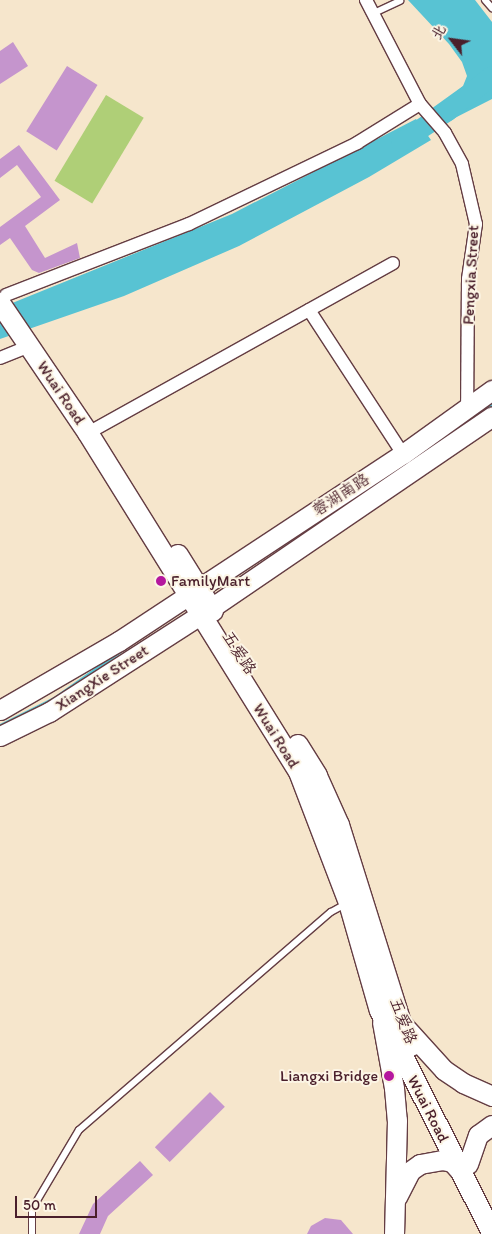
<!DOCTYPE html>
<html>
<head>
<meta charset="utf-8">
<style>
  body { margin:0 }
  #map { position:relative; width:492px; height:1234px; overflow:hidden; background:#f6e6cc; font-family:Itim,"LXGW WenKai TC",sans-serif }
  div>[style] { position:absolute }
  .green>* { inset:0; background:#afcf77; transform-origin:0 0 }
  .water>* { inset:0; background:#58c3d3 }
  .stream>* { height:3px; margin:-1.5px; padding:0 1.5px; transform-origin:1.5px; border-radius:1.5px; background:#58c3d3 }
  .river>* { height:20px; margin:-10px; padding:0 10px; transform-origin:10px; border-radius:10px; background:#58c3d3 }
  .building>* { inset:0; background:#c595cd; transform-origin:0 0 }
  .roads { filter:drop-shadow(1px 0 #643d43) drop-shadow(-1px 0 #643d43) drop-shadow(0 1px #643d43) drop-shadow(0 -1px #643d43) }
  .lane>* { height:6px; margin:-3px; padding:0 3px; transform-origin:3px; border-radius:3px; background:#fff }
  .street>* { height:12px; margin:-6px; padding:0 6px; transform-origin:6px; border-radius:6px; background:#fff }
  .secondary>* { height:19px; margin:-9.5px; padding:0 9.5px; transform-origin:9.5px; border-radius:9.5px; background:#fff }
  .primary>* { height:20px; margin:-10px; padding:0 10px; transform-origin:10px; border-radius:10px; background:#fff }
  .dots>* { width:14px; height:14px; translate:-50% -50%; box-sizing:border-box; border:2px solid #fcf5e5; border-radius:50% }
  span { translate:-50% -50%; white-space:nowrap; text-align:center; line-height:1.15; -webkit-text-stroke:4px #fcf5e5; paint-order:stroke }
  .street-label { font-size:16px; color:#4a1f2b }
  .poi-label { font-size:16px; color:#4a1f2b }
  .left { translate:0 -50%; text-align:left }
  .right { translate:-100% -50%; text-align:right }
  .north { position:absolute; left:427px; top:15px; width:50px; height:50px; -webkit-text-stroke:4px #fcf5e5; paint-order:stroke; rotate:300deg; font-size:14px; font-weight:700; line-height:20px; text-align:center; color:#4a1f2b }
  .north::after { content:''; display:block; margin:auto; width:18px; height:22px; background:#4a1f2b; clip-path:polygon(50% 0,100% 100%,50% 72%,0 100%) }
  .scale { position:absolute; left:15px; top:1196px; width:82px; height:22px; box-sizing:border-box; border:2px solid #4a1f2b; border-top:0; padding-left:6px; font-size:15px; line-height:18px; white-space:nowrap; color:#4a1f2b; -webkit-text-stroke:4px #fcf5e5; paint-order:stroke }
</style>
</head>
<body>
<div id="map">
  <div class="green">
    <i style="left:106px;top:95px;width:44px;height:100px;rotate:31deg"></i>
  </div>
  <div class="water">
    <i style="clip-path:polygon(408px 0,475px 0,492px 22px,492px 99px,443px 124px,431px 109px,463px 86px,467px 76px,462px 62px,449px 44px)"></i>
    <i style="clip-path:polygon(416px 119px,431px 140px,369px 177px,239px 246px,124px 296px,0 339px,0 308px,232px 214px)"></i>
  </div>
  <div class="stream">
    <i style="left:479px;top:413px;width:16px;rotate:-35deg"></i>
    <i style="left:0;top:725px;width:60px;rotate:-26.6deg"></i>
    <i style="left:54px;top:698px;width:87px;rotate:-35.2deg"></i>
  </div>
  <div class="river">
    <i style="left:401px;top:142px;width:56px;rotate:-33.4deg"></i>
    <i style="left:448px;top:111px;width:56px;rotate:-38.5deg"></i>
  </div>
  <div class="building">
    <i style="clip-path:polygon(13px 42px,28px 66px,0 84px,0 51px)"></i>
    <i style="left:67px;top:66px;width:36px;height:77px;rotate:32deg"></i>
    <i style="clip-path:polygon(19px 145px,60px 200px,25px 226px,45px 258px,77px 243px,80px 258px,39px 273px,32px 270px,10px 238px,0 245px,0 227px,41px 197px,17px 165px,0 178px,0 159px)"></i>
    <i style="left:210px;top:1092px;width:21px;height:78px;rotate:45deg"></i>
    <i style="clip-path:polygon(140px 1161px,153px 1175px,108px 1216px,100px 1234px,79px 1234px,93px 1204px)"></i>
    <i style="clip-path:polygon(325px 1218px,341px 1220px,353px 1234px,307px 1234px,311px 1226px)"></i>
  </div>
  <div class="roads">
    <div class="lane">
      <i style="left:485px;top:0;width:11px;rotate:49deg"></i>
      <i style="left:374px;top:13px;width:29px;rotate:-25deg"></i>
      <i style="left:32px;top:1234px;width:25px;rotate:-90deg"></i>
      <i style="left:32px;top:1209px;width:92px;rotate:-59.3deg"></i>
      <i style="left:79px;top:1130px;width:333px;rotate:-40.9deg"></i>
      <i style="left:331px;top:912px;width:18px;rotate:-29deg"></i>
    </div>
    <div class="street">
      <i style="left:366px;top:0;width:117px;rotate:62.6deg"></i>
      <i style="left:420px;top:104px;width:38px;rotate:49deg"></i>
      <i style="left:445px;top:133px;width:35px;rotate:61deg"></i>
      <i style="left:462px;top:164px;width:62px;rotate:76.9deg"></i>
      <i style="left:476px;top:224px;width:56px;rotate:98.3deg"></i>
      <i style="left:468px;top:279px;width:130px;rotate:90.4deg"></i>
      <i style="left:6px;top:295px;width:196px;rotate:-21.2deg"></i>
      <i style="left:189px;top:224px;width:187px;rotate:-25.7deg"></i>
      <i style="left:357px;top:143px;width:74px;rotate:-31.8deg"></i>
      <i style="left:309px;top:310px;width:172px;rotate:56.9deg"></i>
      <i style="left:0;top:358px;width:31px;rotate:-22deg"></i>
      <i style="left:88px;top:433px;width:349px;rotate:-29.1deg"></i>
    </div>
    <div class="secondary">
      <i style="left:0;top:710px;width:138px;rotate:-30.1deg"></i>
      <i style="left:119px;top:641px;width:340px;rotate:-33.4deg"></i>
      <i style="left:403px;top:454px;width:110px;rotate:-35.7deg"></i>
      <i style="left:0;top:736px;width:55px;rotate:-26.1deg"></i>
      <i style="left:49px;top:712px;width:193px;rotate:-32.7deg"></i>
      <i style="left:211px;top:608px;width:340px;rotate:-34.3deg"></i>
      <i style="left:382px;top:1022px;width:67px;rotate:79.7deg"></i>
      <i style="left:394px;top:1088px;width:32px;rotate:85deg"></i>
      <i style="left:397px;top:1120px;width:114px;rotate:91.5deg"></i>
      <i style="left:404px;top:1026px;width:59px;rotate:47.7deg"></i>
      <i style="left:444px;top:1070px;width:23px;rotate:34deg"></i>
      <i style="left:463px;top:1083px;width:32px;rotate:24deg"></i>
      <i style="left:468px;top:1164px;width:31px;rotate:-71deg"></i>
      <i style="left:478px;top:1135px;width:17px;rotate:-36deg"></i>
      <i style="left:397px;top:1197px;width:29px;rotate:-63deg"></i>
      <i style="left:410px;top:1171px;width:12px;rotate:-35deg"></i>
      <i style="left:420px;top:1164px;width:22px;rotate:-10deg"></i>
      <i style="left:442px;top:1160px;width:10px;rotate:11deg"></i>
      <i style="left:452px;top:1162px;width:11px;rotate:49deg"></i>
    </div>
    <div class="primary">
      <i style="left:0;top:303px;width:157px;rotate:55.9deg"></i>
      <i style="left:88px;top:433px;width:399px;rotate:58.1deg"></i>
      <i style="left:299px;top:772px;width:140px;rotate:69.1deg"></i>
      <i style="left:349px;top:903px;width:112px;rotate:74deg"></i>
      <i style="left:380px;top:1011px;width:249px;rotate:63.2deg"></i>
      <i style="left:178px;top:555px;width:66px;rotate:58deg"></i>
      <i style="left:298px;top:745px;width:36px;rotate:58deg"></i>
      <i style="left:317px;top:776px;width:54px;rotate:65.8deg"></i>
      <i style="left:339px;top:825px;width:207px;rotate:72.6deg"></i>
      <i style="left:401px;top:1023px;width:25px;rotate:64deg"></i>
    </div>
  </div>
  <div class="dots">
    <i style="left:161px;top:581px;background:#b5179e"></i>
    <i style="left:389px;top:1076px;background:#b5179e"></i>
  </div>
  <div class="street-label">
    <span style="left:471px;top:275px;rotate:-87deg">Pengxia Street</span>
    <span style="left:61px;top:393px;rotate:56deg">Wuai Road</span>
    <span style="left:341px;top:495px;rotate:-33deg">蓉湖南路</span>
    <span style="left:239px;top:653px;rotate:57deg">五爱路</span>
    <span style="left:102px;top:678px;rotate:-33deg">XiangXie Street</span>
    <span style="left:276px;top:736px;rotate:58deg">Wuai Road</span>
    <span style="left:403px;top:1021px;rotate:69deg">五爱路</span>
    <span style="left:428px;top:1109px;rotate:63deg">Wuai Road</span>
  </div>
  <div class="poi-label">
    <span class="left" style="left:171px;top:581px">FamilyMart</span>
    <span class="right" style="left:378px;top:1076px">Liangxi Bridge</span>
  </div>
  <div class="north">北</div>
  <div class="scale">50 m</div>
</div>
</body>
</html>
